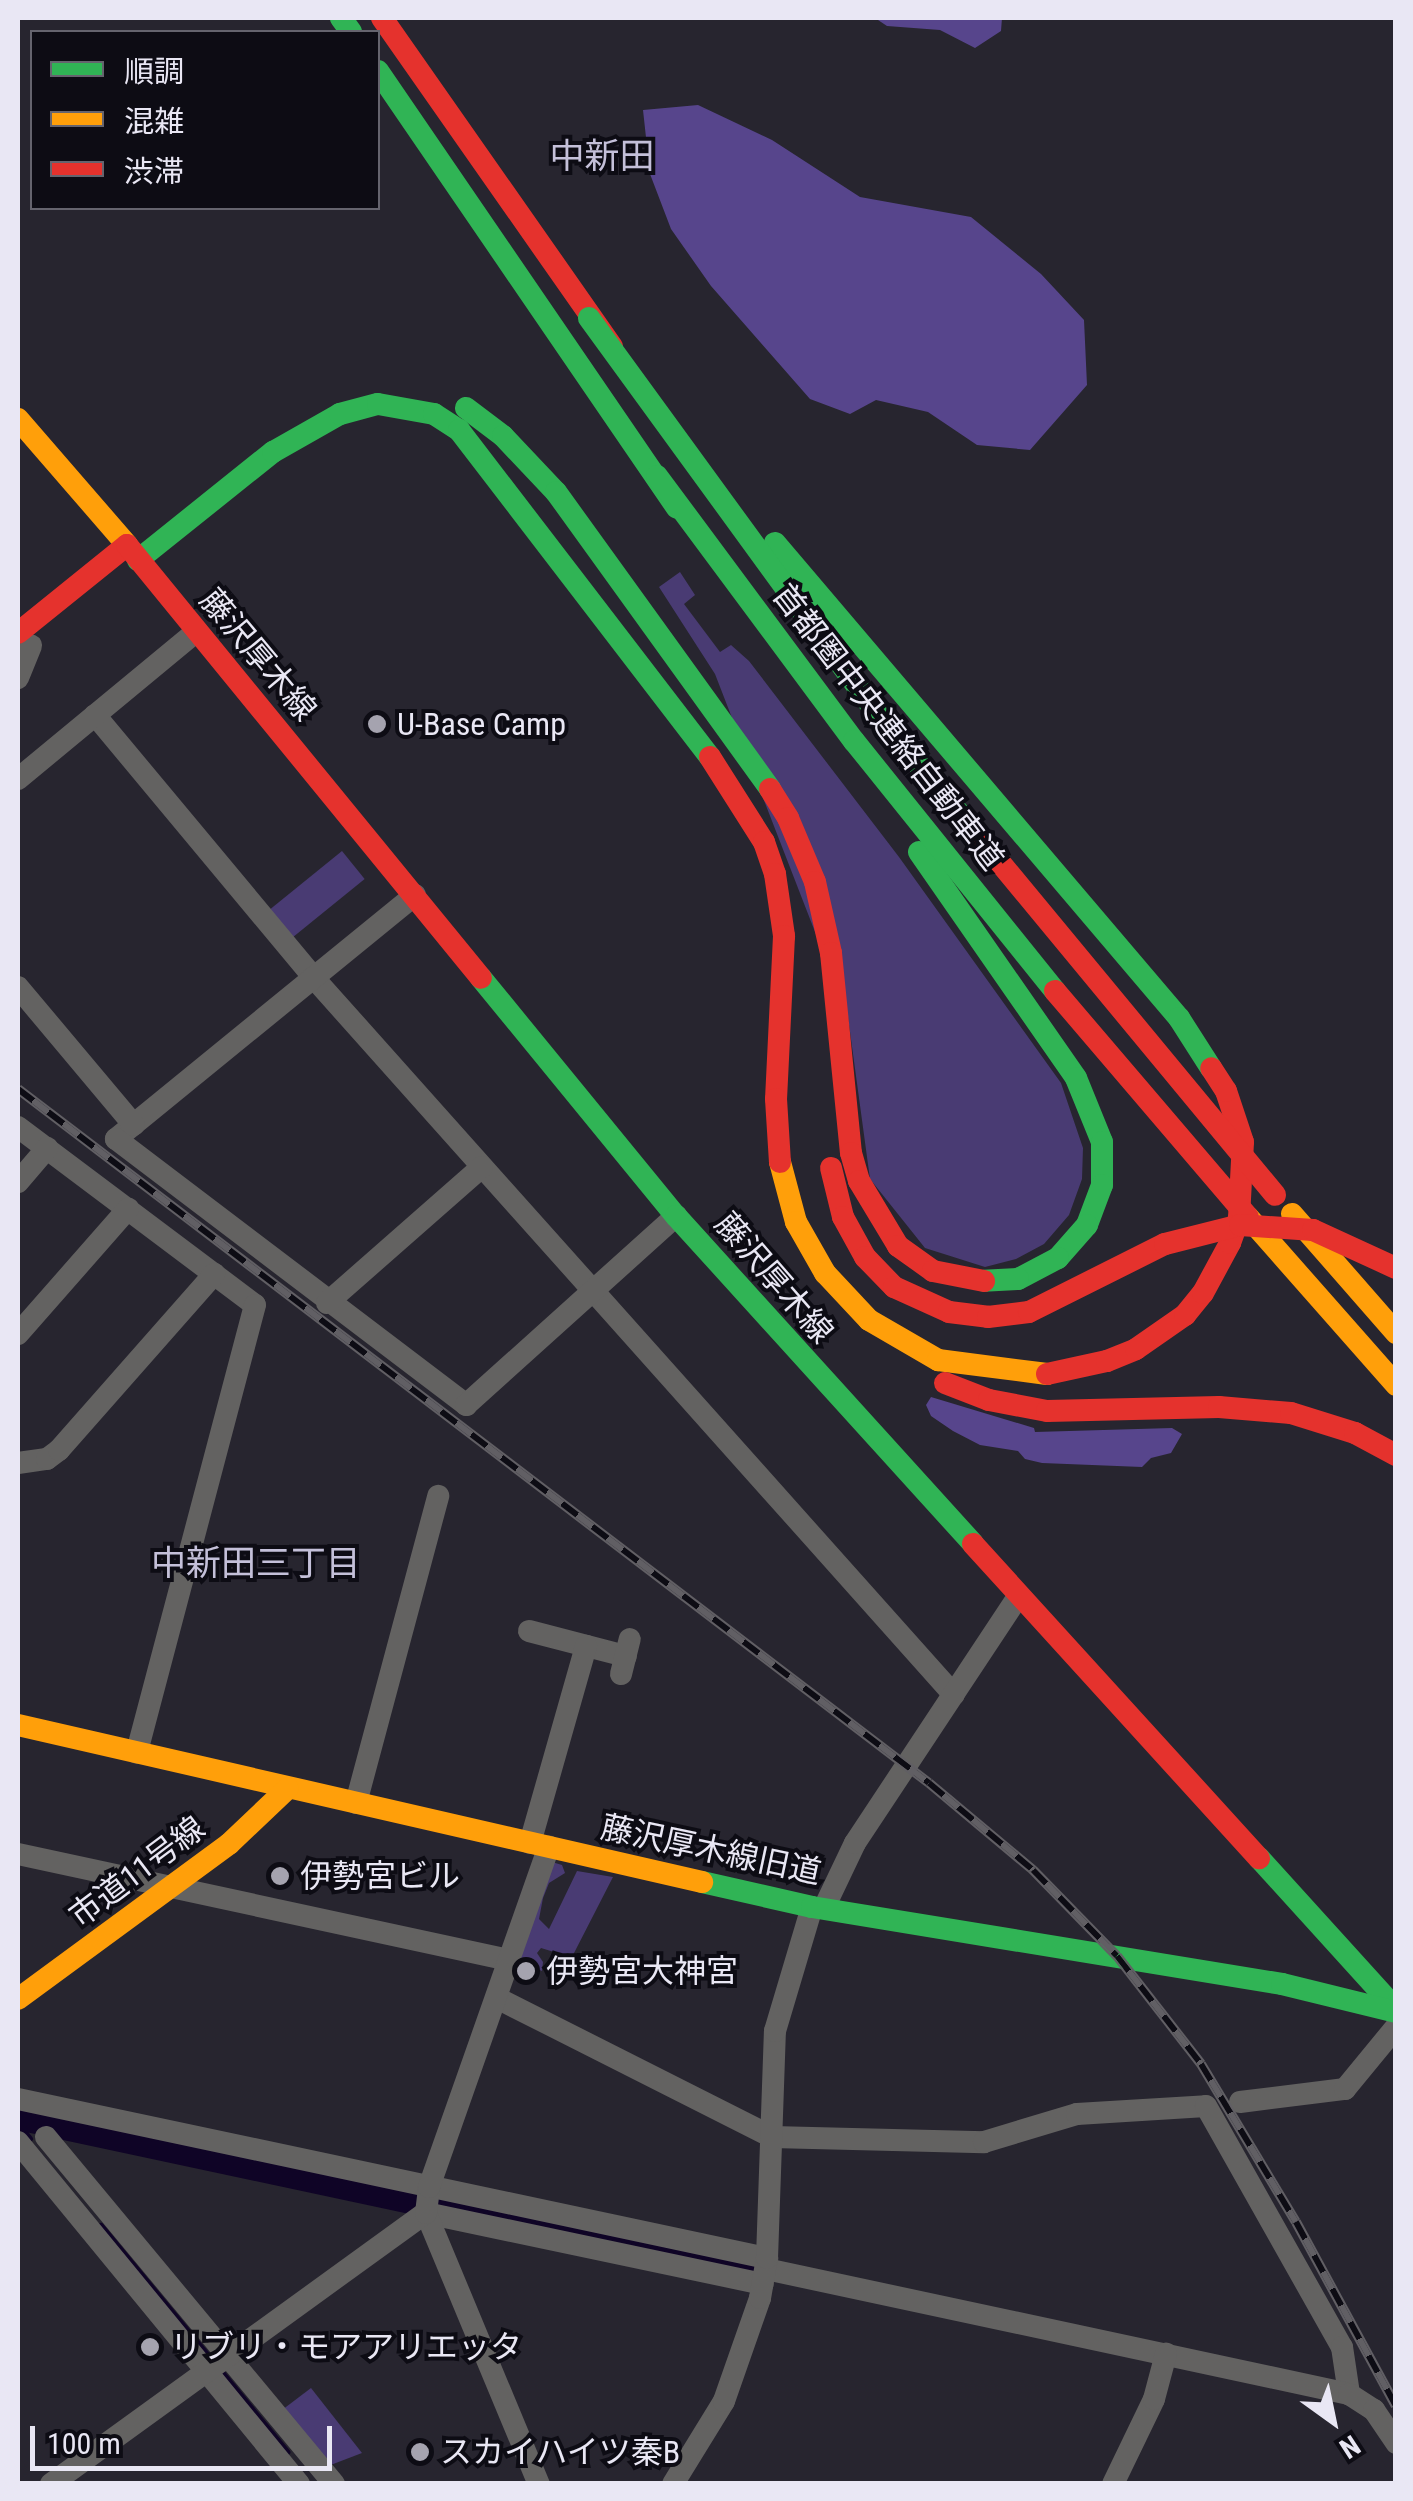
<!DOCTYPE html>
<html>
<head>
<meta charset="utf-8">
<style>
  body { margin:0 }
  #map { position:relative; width:1413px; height:2501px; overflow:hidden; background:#27252f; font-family:"Roboto Condensed","Noto Sans JP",sans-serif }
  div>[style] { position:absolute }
  .green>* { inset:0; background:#493b73; transform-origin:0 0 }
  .forest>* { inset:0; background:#57458c }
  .stream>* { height:6px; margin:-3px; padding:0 3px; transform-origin:3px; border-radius:3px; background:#0f0426 }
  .river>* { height:38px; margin:-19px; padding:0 19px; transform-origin:19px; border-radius:19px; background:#0f0426 }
  .street>* { height:22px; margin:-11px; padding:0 11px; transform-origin:11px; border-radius:11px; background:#636261 }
  .fast>* { height:22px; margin:-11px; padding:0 11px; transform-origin:11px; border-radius:11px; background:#30b455 }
  .slow>* { height:22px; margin:-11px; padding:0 11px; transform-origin:11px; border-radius:11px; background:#ff9f0a }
  .jam>* { height:22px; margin:-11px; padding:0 11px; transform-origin:11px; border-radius:11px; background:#e5322d }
  .rail>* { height:10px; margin-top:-5px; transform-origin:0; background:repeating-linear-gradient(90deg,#0d0c14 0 19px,#615f64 0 38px); box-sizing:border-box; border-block:2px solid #615f64 }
  .fast-bridge>* { height:22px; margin:-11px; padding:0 11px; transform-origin:11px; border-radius:11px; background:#30b455 }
  .jam-bridge>* { height:22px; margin:-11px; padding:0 11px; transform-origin:11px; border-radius:11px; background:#e5322d }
  .dots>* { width:28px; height:28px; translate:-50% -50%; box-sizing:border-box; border:5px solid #0d0c14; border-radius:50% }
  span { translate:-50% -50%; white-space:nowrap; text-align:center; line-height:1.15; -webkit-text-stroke:8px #0d0c14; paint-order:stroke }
  .street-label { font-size:32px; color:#e9e7f4 }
  .poi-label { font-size:32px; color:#e9e7f4 }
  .left { translate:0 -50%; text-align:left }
  .neighbourhood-label { font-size:35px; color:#c4c0d9 }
  .frame { position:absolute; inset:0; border:20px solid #e9e7f4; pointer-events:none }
  .legend { position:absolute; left:30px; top:30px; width:350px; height:180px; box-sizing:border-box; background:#0d0c14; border:2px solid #65646e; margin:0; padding:12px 18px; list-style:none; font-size:30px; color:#e9e7f4 }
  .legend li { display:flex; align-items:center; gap:20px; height:50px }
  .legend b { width:50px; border:2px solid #65646e }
  .north { position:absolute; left:1283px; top:2371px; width:100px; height:100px; -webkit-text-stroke:8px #0d0c14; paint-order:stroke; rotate:147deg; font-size:28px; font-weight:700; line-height:40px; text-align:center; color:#e9e7f4 }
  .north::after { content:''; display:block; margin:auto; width:35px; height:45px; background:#e9e7f4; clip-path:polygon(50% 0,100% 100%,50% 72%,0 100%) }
  .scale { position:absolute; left:30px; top:2426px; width:302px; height:45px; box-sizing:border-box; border:5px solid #e9e7f4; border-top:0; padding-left:12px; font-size:30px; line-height:35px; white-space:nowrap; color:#e9e7f4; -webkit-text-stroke:8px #0d0c14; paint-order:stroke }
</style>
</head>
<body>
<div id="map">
  <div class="green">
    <i style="clip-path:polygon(680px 572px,695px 595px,684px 604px,720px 652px,731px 645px,749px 661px,899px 857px,1061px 1083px,1083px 1148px,1082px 1179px,1069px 1215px,1044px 1244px,1016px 1259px,985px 1267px,925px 1248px,870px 1179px,848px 1017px,715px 674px,659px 587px)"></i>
    <i style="left:342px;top:851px;width:36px;height:98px;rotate:51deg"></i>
    <i style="clip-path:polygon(552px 1862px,562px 1865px,565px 1873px,549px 1883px,543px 1898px,539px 1919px,549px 1929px,577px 1871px,613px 1877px,573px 1955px,567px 1953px,557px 1965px,554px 1952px,541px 1948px,537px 1953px,543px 1962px,542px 1971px,517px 1960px)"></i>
    <i style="clip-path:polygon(311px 2388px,362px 2453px,328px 2466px,282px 2410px)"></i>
  </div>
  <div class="forest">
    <i style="clip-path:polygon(875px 18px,1002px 18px,1001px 31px,975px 48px,940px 30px,887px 26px)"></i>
    <i style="clip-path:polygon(698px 105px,772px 140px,860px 197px,971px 217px,1041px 274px,1084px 320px,1087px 385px,1030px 450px,977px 445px,928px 412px,876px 400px,850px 414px,810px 399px,711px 286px,671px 229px,650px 174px,643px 110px)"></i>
    <i style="clip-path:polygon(931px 1397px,1034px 1428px,1035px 1432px,1172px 1428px,1182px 1434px,1171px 1453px,1151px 1458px,1142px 1467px,1042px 1463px,1025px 1459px,1018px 1451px,980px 1445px,953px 1431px,931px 1416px,926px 1405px)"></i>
  </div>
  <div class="stream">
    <i style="left:18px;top:2124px;width:19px;rotate:51deg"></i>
    <i style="left:101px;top:2226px;width:293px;rotate:50.5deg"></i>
  </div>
  <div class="river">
    <i style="left:18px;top:2111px;width:746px;rotate:12.06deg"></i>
  </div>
  <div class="street">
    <i style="left:18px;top:678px;width:35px;rotate:-68deg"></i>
    <i style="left:95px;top:715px;width:341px;rotate:50.2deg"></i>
    <i style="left:313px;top:977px;width:962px;rotate:48.24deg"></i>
    <i style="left:18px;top:779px;width:232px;rotate:-39.6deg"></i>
    <i style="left:415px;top:895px;width:386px;rotate:140.8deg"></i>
    <i style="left:116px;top:1139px;width:440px;rotate:37.2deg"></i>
    <i style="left:466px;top:1405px;width:283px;rotate:-42deg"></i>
    <i style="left:18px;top:987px;width:180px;rotate:50deg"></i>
    <i style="left:18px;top:1127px;width:296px;rotate:36.9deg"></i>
    <i style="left:255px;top:1305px;width:463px;rotate:104.8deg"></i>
    <i style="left:18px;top:1182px;width:45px;rotate:-49.5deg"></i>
    <i style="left:327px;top:1303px;width:206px;rotate:-41.3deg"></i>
    <i style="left:18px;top:1334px;width:167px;rotate:-48.7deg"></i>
    <i style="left:18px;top:1463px;width:29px;rotate:-8deg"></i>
    <i style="left:47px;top:1459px;width:15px;rotate:-37deg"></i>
    <i style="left:59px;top:1450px;width:235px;rotate:-48.6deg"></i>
    <i style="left:529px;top:1631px;width:100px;rotate:14.5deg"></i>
    <i style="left:621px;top:1674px;width:36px;rotate:-76deg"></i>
    <i style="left:356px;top:1803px;width:318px;rotate:-75deg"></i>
    <i style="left:530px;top:1843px;width:205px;rotate:-74.1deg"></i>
    <i style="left:18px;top:1854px;width:502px;rotate:12.18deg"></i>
    <i style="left:824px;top:1908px;width:72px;rotate:-64.5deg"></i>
    <i style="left:855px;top:1843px;width:297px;rotate:-56.5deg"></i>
    <i style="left:497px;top:1998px;width:308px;rotate:26.8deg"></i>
    <i style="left:772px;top:2137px;width:212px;rotate:1.4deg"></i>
    <i style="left:984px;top:2142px;width:97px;rotate:-16.8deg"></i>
    <i style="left:1077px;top:2114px;width:129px;rotate:-3.5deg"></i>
    <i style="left:1206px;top:2106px;width:277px;rotate:60.6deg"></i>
    <i style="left:1342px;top:2347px;width:48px;rotate:81.5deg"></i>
    <i style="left:18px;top:2099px;width:766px;rotate:11.99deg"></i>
    <i style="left:1240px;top:2102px;width:106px;rotate:-7.1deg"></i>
    <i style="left:1345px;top:2089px;width:80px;rotate:-50.6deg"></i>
    <i style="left:46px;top:2137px;width:451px;rotate:50.3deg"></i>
    <i style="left:18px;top:2142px;width:443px;rotate:50.6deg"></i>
    <i style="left:426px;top:2213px;width:344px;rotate:11.9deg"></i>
    <i style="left:426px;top:2213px;width:294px;rotate:67.4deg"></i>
    <i style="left:766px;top:2269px;width:596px;rotate:12.1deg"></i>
    <i style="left:1349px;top:2394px;width:30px;rotate:33deg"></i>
    <i style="left:1374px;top:2410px;width:40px;rotate:56deg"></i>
    <i style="left:51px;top:2484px;width:463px;rotate:-35.9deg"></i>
    <i style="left:426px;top:2213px;width:26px;rotate:-83deg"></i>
    <i style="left:429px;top:2187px;width:361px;rotate:-70.6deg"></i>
    <i style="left:673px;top:2484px;width:97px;rotate:-58.4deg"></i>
    <i style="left:724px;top:2401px;width:109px;rotate:-70.7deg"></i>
    <i style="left:760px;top:2298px;width:41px;rotate:-80.1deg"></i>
    <i style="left:767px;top:2258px;width:227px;rotate:-88deg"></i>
    <i style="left:775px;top:2031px;width:129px;rotate:-73.4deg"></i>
    <i style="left:1113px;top:2484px;width:94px;rotate:-64.2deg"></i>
    <i style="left:1154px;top:2399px;width:47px;rotate:-75.1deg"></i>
  </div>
  <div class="fast">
    <i style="left:341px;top:18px;width:17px;rotate:54deg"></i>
    <i style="left:378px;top:71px;width:529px;rotate:55.62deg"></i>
    <i style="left:466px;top:408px;width:46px;rotate:37.1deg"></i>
    <i style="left:503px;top:436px;width:77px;rotate:46.6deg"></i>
    <i style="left:556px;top:492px;width:366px;rotate:54.2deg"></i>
    <i style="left:775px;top:543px;width:624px;rotate:49.62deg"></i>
    <i style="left:1179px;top:1018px;width:59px;rotate:57.4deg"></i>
    <i style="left:138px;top:560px;width:173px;rotate:-38.7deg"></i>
    <i style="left:273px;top:452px;width:77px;rotate:-29.6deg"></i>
    <i style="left:340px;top:414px;width:39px;rotate:-15deg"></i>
    <i style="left:378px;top:404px;width:57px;rotate:10.1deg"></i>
    <i style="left:434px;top:414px;width:30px;rotate:33deg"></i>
    <i style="left:459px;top:430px;width:412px;rotate:52.5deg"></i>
    <i style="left:919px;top:852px;width:275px;rotate:55.2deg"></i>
    <i style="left:1076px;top:1078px;width:69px;rotate:67.9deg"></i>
    <i style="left:1102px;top:1142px;width:43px;rotate:90deg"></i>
    <i style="left:1102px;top:1185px;width:43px;rotate:110.6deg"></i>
    <i style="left:1087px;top:1225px;width:44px;rotate:131.3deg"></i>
    <i style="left:1058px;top:1258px;width:45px;rotate:152.3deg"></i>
    <i style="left:1018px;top:1279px;width:34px;rotate:177deg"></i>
    <i style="left:481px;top:978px;width:308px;rotate:50.7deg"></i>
    <i style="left:676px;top:1216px;width:442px;rotate:47.8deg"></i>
    <i style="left:1259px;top:1858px;width:204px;rotate:47.8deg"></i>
    <i style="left:702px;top:1882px;width:113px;rotate:12.8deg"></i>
    <i style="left:812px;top:1907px;width:476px;rotate:9.3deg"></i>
    <i style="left:1282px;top:1984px;width:117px;rotate:13.8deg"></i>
  </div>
  <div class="slow">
    <i style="left:18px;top:419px;width:167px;rotate:49.1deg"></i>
    <i style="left:780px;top:1162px;width:62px;rotate:75.1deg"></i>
    <i style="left:796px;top:1222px;width:59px;rotate:60.4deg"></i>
    <i style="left:825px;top:1273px;width:64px;rotate:46.9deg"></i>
    <i style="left:869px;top:1320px;width:80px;rotate:30.1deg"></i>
    <i style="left:938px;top:1360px;width:110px;rotate:7.3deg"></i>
    <i style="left:1292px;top:1214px;width:158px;rotate:48.8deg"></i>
    <i style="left:1248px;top:1217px;width:224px;rotate:48.6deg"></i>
    <i style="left:18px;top:1725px;width:702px;rotate:12.93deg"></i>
    <i style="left:18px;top:1999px;width:262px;rotate:-36.3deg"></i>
    <i style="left:229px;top:1844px;width:81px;rotate:-43.5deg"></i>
  </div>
  <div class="jam">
    <i style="left:382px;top:18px;width:401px;rotate:55deg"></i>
    <i style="left:18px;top:633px;width:140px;rotate:-38.9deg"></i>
    <i style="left:127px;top:545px;width:559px;rotate:50.73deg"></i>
    <i style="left:710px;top:757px;width:101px;rotate:57.6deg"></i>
    <i style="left:764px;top:842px;width:34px;rotate:71deg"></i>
    <i style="left:775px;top:874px;width:63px;rotate:81.7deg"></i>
    <i style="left:784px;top:936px;width:163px;rotate:92.8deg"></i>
    <i style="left:776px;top:1099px;width:63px;rotate:86.4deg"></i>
    <i style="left:770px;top:789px;width:34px;rotate:58deg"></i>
    <i style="left:788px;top:818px;width:69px;rotate:67.1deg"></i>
    <i style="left:815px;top:882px;width:73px;rotate:77.3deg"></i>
    <i style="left:831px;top:953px;width:201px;rotate:84.3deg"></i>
    <i style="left:851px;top:1153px;width:29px;rotate:74deg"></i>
    <i style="left:859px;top:1181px;width:76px;rotate:59deg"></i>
    <i style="left:898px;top:1246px;width:43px;rotate:35.5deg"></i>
    <i style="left:933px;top:1271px;width:52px;rotate:11.1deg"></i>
    <i style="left:831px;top:1168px;width:50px;rotate:76.2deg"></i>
    <i style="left:843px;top:1217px;width:46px;rotate:61.2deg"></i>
    <i style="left:865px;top:1257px;width:42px;rotate:46deg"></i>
    <i style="left:894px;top:1287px;width:60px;rotate:24.4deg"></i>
    <i style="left:1047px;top:1374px;width:61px;rotate:-12.2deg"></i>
    <i style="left:1107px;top:1361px;width:31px;rotate:-22deg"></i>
    <i style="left:1136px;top:1349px;width:60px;rotate:-34.8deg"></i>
    <i style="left:1185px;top:1315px;width:28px;rotate:-51deg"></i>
    <i style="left:1203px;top:1293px;width:57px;rotate:-61.6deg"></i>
    <i style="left:1230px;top:1243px;width:27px;rotate:-70deg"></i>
    <i style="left:1239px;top:1218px;width:76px;rotate:-87deg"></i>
    <i style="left:1243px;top:1142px;width:54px;rotate:-108.4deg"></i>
    <i style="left:1226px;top:1091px;width:27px;rotate:-123deg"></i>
    <i style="left:945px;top:1383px;width:47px;rotate:21.1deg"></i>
    <i style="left:989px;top:1400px;width:59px;rotate:10.7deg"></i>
    <i style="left:1047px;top:1411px;width:172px;rotate:-1.3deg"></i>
    <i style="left:1219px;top:1407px;width:72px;rotate:4.8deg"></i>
    <i style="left:1291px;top:1413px;width:67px;rotate:17.4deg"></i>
    <i style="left:1355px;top:1433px;width:47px;rotate:28.2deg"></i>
    <i style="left:973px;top:1544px;width:425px;rotate:47.7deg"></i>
  </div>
  <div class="rail">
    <i style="left:18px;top:1089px;width:1145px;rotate:37.3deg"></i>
    <i style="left:929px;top:1783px;width:136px;rotate:39.9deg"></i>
    <i style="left:1033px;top:1870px;width:120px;rotate:45.7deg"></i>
    <i style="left:1117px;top:1956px;width:137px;rotate:52.1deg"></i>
    <i style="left:1201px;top:2064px;width:184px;rotate:59deg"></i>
    <i style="left:1296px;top:2222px;width:209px;rotate:61.5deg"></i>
  </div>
  <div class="fast-bridge">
    <i style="left:589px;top:318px;width:501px;rotate:53.93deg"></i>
    <i style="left:884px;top:723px;width:133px;rotate:50.2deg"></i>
    <i style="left:657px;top:476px;width:330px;rotate:53.4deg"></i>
    <i style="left:854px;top:741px;width:321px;rotate:51.2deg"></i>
  </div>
  <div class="jam-bridge">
    <i style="left:969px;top:825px;width:480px;rotate:50.4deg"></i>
    <i style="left:1055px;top:991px;width:297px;rotate:49.5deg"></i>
    <i style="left:949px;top:1312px;width:39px;rotate:7deg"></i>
    <i style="left:988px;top:1317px;width:41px;rotate:-7deg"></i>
    <i style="left:1029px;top:1312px;width:152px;rotate:-26.6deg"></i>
    <i style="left:1165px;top:1244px;width:77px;rotate:-14.2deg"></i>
    <i style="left:1240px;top:1225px;width:73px;rotate:3.9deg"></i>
    <i style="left:1313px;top:1230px;width:91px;rotate:24.6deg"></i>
  </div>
  <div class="dots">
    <i style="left:377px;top:724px;background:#a5a3af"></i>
    <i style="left:280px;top:1876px;background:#a5a3af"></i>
    <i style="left:526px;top:1971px;background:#a5a3af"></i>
    <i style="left:150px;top:2347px;background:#a5a3af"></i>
    <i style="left:420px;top:2452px;background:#a5a3af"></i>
  </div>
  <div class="street-label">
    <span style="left:258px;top:655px;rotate:50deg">藤沢厚木線</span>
    <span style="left:888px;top:727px;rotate:52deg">首都圏中央連絡自動車道</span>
    <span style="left:774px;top:1278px;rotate:49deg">藤沢厚木線</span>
    <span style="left:711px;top:1850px;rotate:12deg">藤沢厚木線旧道</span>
    <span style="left:137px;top:1872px;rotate:-37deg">市道11号線</span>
  </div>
  <div class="poi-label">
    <span class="left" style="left:397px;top:724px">U-Base Camp</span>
    <span class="left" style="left:300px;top:1876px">伊勢宮ビル</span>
    <span class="left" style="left:546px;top:1971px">伊勢宮大神宮</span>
    <span class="left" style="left:170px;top:2347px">リブリ・モアアリエッタ</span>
    <span class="left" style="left:440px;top:2452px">スカイハイツ秦B</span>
  </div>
  <div class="neighbourhood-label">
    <span style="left:602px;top:157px">中新田</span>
    <span style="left:256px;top:1564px">中新田三丁目</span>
  </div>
  <div class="frame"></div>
  <ul class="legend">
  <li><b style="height:12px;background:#30b455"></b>順調</li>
  <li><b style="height:12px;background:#ff9f0a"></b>混雑</li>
  <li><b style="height:12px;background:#e5322d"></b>渋滞</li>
  </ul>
  <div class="north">N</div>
  <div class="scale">100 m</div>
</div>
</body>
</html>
